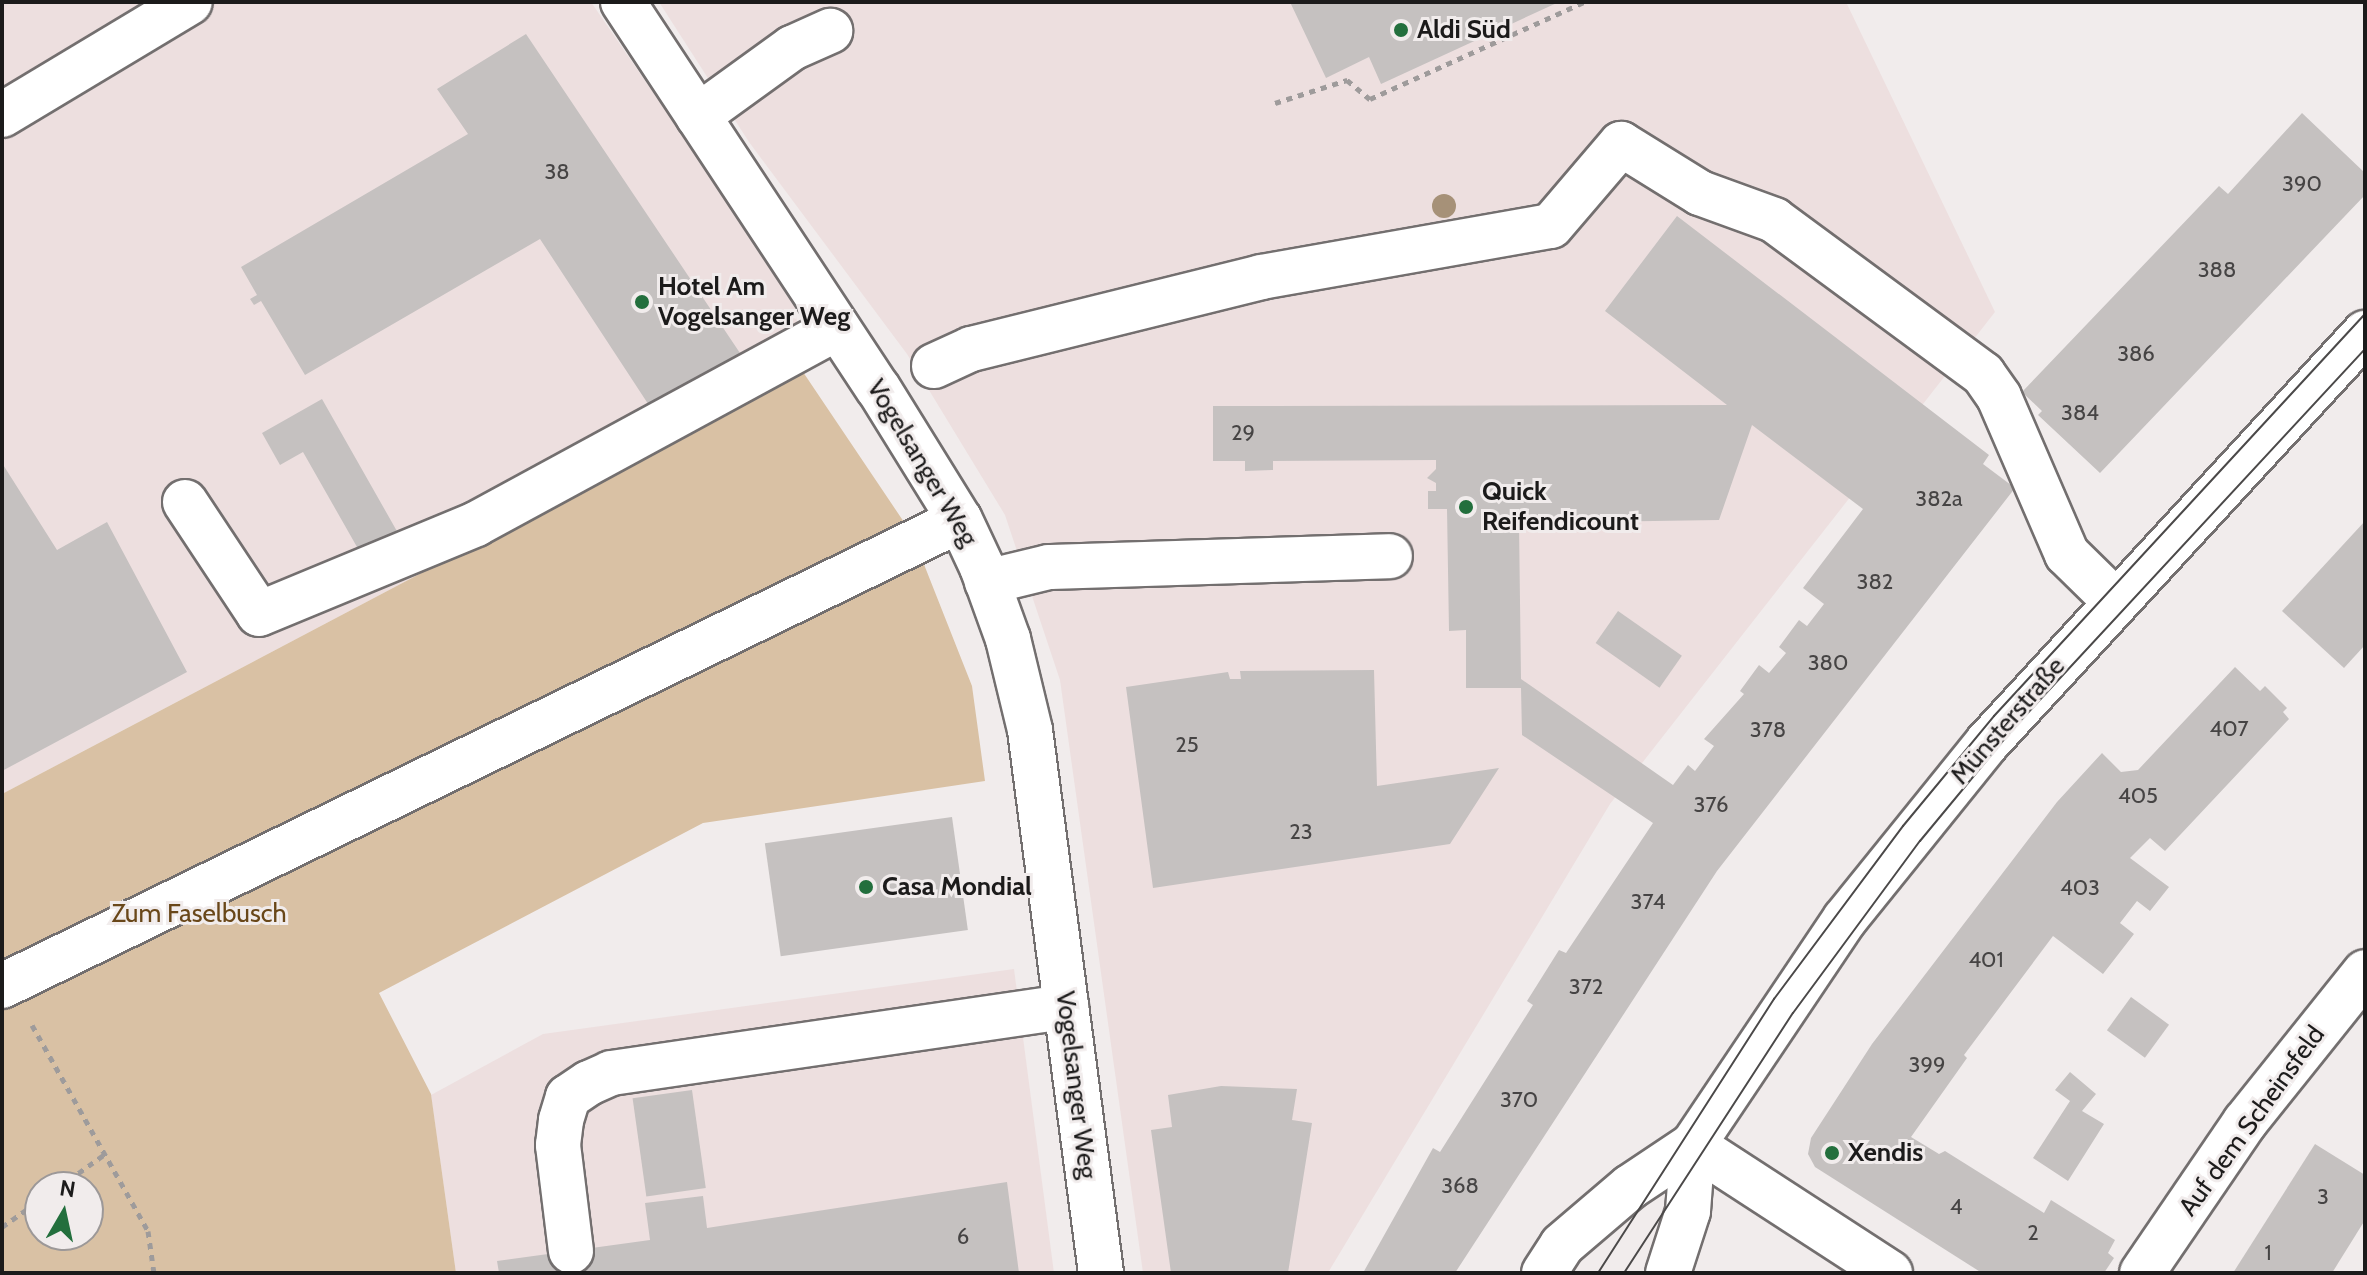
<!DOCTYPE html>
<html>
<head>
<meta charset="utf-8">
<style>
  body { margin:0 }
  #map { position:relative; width:2367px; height:1275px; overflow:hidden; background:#f1ecec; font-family:Cabin,sans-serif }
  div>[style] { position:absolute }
  .built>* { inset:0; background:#eddfdf }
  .green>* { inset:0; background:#d9c1a4 }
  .building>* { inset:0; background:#c5c1c0; transform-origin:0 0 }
  .path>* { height:5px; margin-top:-2.5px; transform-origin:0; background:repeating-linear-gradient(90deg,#9e9b9b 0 6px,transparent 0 12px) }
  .roads { filter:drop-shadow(2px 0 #736f6f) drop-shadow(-2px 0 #736f6f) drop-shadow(0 2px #736f6f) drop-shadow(0 -2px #736f6f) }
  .minor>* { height:44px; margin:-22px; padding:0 22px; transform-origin:22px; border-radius:22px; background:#fff }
  .tram>* { height:2px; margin:-1px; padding:0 1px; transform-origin:1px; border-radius:1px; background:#4b4949 }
  .trees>* { width:24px; height:24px; margin:-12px; border-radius:50%; background:#a69178 }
  .dots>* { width:22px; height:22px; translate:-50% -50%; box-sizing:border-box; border:4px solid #f1ecec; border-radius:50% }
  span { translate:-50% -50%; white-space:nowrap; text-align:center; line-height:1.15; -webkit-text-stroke:6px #f1ecec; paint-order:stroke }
  .number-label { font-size:22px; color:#464444 }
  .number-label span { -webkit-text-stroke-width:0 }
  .poi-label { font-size:26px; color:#1c1b1b; font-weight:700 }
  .left { translate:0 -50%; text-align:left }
  .street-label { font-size:26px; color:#1c1b1b }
  .park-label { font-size:26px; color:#694719 }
  .frame { position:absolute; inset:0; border:4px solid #1c1b1b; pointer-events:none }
  .north { position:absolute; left:24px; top:1171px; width:80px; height:80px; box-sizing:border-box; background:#f1ecec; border:2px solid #9c9898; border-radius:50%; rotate:9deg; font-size:22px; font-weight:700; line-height:32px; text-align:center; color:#1c1b1b }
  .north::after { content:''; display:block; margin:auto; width:28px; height:36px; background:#236f3d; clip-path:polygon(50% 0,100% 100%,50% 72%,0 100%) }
</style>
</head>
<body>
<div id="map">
  <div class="built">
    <i style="clip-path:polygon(2px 2px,591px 2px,794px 297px,803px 372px,2px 794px)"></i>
    <i style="clip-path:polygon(659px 2px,1846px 2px,1995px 312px,1610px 804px,1329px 1271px,1143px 1273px,1060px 680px,1005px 515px,907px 354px,749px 142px)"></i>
    <i style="clip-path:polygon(1014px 969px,1054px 1273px,456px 1273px,431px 1095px,543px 1034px)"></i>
  </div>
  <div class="green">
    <i style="clip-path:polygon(evenodd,803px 372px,912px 534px,972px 686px,985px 781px,703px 823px,379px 993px,431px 1094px,456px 1273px,2px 1273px,2px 794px,803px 372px,40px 1187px,88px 1187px,88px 1235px,40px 1235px,40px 1187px)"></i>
  </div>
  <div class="building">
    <i style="clip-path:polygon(1290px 2px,1559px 2px,1381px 84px,1369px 57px,1326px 78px)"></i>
    <i style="clip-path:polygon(526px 34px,744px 359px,656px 416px,540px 239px,305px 375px,261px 301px,254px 305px,250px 299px,257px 295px,241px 267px,468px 134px,437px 89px)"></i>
    <i style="clip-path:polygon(2302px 113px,2365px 173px,2365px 195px,2100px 473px,2038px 415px,2042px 411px,2022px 392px,2219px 186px,2228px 194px)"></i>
    <i style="clip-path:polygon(evenodd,1677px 216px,1989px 455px,1983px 464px,2015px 488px,1717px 871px,1455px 1273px,1363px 1273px,1433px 1148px,1440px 1152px,1533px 1005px,1527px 1001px,1559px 950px,1566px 953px,1653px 823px,1522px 735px,1521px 688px,1466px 688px,1466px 630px,1449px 631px,1447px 509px,1428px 509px,1428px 491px,1436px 491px,1436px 483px,1427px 478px,1436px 469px,1436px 460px,1273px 461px,1273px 470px,1245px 471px,1245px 461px,1213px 461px,1213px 406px,1727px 405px,1605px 311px,1677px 216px,1752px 425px,1863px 509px,1803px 588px,1824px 604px,1807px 626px,1799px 620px,1779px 647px,1786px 653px,1769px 673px,1759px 665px,1740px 691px,1744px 694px,1704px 739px,1714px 746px,1695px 771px,1688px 765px,1673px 785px,1521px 679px,1519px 523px,1719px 520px,1752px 425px)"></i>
    <i style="clip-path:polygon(322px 399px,398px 533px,361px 554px,303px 452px,280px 465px,262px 433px)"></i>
    <i style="clip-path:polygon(2px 463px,57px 550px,107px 522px,187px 672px,2px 771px)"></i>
    <i style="clip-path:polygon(2365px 521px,2365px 645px,2344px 668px,2282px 611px)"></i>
    <i style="left:1618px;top:611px;width:78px;height:39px;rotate:35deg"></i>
    <i style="clip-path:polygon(2235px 667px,2260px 691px,2265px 686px,2287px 708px,2283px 712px,2289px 719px,2165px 851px,2150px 838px,2130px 858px,2169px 887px,2150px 911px,2137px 901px,2120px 923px,2134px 934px,2103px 974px,2053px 936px,1964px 1055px,1967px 1058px,1911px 1137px,1939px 1154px,1945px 1151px,2044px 1213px,2051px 1200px,2115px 1240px,2108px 1253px,2114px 1258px,2104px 1273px,1982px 1273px,1815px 1167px,1808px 1154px,1811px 1138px,1872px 1044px,2057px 802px,2102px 753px,2121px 772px,2138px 770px)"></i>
    <i style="clip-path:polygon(1374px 670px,1377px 786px,1499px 768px,1450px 844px,1153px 888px,1126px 687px,1228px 672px,1230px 679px,1241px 679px,1240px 671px)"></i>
    <i style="left:952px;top:817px;width:114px;height:189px;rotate:82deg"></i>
    <i style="left:2131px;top:997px;width:47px;height:41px;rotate:36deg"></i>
    <i style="clip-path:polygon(2070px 1072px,2096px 1094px,2082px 1111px,2104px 1124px,2068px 1181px,2033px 1158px,2070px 1101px,2055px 1090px)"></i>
    <i style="clip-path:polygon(1221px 1086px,1297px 1089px,1292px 1120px,1312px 1123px,1288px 1273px,1171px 1273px,1151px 1130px,1172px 1127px,1168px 1095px)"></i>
    <i style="left:692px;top:1090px;width:99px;height:60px;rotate:82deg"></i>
    <i style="clip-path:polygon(2315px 1144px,2365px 1175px,2365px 1220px,2332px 1273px,2233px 1273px)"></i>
    <i style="clip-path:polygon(1007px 1182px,1019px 1273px,499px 1273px,497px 1261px,650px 1240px,645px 1203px,703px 1196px,707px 1228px)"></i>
  </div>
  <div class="path">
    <i style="left:1275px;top:103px;width:76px;rotate:-17.7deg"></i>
    <i style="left:1347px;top:80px;width:30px;rotate:40deg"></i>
    <i style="left:1370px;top:99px;width:235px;rotate:-24.4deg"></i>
    <i style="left:32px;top:1025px;width:236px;rotate:60.6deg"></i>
    <i style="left:148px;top:1231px;width:42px;rotate:81.9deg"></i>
    <i style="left:59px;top:1187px;width:57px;rotate:-35.7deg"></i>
    <i style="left:2px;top:1227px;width:47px;rotate:-35.4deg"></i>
  </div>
  <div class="roads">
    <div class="minor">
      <i style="left:623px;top:2px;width:463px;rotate:56.6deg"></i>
      <i style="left:878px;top:388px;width:155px;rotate:58.2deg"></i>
      <i style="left:960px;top:520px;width:52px;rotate:64.9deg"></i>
      <i style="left:982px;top:567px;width:77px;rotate:70.1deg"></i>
      <i style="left:1008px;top:639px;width:94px;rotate:76.4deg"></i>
      <i style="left:1030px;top:730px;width:548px;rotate:82.55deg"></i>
      <i style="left:2px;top:115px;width:219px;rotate:-31deg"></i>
      <i style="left:698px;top:116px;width:116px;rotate:-35.9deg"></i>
      <i style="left:792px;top:48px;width:42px;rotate:-24.1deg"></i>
      <i style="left:934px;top:366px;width:41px;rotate:-24.7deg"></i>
      <i style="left:971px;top:349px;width:299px;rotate:-13.9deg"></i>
      <i style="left:1261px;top:277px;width:294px;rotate:-10deg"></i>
      <i style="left:1551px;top:226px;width:108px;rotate:-49.5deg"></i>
      <i style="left:1621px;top:144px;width:93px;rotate:31.8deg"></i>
      <i style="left:1700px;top:193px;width:79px;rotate:20deg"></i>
      <i style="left:1774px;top:220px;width:260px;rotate:36.4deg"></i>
      <i style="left:1983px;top:374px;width:28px;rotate:55deg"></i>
      <i style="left:1999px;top:397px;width:171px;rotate:66.6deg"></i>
      <i style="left:2067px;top:554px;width:66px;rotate:44.4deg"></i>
      <i style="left:185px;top:502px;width:134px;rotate:56.5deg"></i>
      <i style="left:259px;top:614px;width:235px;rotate:-22.5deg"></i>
      <i style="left:476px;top:524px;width:411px;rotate:-28.5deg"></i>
      <i style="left:987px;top:582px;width:64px;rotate:-13.6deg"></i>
      <i style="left:1049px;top:567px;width:341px;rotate:-1.8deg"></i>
      <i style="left:2px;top:986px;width:1065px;rotate:-25.94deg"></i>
      <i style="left:1693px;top:1145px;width:235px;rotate:33deg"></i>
      <i style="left:571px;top:1251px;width:107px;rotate:-97deg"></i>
      <i style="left:558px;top:1145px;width:25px;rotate:-83deg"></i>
      <i style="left:561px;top:1120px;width:24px;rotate:-73deg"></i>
      <i style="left:568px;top:1097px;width:25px;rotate:-34deg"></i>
      <i style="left:589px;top:1083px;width:24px;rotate:-24deg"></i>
      <i style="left:611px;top:1073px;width:460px;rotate:-8.3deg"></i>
      <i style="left:1544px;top:1273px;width:33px;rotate:-57deg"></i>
      <i style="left:1562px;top:1245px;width:89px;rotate:-40.5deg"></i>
      <i style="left:1630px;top:1187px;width:76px;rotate:-33.7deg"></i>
      <i style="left:1668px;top:1273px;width:65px;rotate:-72.1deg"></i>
      <i style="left:1688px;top:1211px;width:66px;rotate:-85.7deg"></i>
      <i style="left:1693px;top:1145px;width:272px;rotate:-56.1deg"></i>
      <i style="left:1845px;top:919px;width:226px;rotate:-51.1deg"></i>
      <i style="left:1987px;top:743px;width:558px;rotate:-47.33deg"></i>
      <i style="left:2142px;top:1273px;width:183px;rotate:-55.7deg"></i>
      <i style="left:2245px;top:1122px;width:192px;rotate:-51.3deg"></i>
    </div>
  </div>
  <div class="tram">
    <i style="left:1598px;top:1273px;width:326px;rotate:-57.3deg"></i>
    <i style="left:1774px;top:999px;width:216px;rotate:-53.3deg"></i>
    <i style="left:1903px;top:826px;width:143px;rotate:-50.4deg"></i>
    <i style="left:1994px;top:716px;width:547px;rotate:-47.3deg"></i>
    <i style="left:1624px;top:1273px;width:310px;rotate:-57deg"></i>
    <i style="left:1793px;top:1013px;width:214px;rotate:-53.6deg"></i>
    <i style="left:1920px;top:841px;width:143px;rotate:-50.4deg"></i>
    <i style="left:2011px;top:731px;width:521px;rotate:-47.18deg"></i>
  </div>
  <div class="trees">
    <i style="left:1444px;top:206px"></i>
  </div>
  <div class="dots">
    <i style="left:1401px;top:30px;background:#236f3d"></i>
    <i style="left:642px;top:302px;background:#236f3d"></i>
    <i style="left:1466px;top:507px;background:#236f3d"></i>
    <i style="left:866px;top:887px;background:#236f3d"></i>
    <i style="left:1832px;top:1153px;background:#236f3d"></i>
  </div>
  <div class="number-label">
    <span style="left:557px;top:172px">38</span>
    <span style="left:2302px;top:184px">390</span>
    <span style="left:2217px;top:270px">388</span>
    <span style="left:2136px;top:354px">386</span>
    <span style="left:2080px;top:413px">384</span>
    <span style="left:1243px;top:433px">29</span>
    <span style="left:1939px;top:499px">382a</span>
    <span style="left:1875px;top:582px">382</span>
    <span style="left:1828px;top:663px">380</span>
    <span style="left:2229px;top:729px">407</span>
    <span style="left:1768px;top:730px">378</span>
    <span style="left:1187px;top:745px">25</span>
    <span style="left:2138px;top:796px">405</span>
    <span style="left:1711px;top:805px">376</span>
    <span style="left:1301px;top:832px">23</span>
    <span style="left:2080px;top:888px">403</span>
    <span style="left:1648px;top:902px">374</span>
    <span style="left:1986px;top:960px">401</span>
    <span style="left:1586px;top:987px">372</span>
    <span style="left:1927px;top:1065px">399</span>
    <span style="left:1519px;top:1100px">370</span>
    <span style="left:1460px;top:1186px">368</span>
    <span style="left:2323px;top:1197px">3</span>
    <span style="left:1956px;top:1207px">4</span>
    <span style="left:2033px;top:1233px">2</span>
    <span style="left:963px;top:1237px">6</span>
    <span style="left:2268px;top:1253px">1</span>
  </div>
  <div class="poi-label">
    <span class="left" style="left:1417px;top:30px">Aldi Süd</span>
    <span class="left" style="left:658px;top:302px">Hotel Am<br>Vogelsanger Weg</span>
    <span class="left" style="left:1482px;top:507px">Quick<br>Reifendicount</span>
    <span class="left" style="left:882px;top:887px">Casa Mondial</span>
    <span class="left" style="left:1848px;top:1153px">Xendis</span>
  </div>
  <div class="street-label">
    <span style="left:922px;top:463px;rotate:59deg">Vogelsanger Weg</span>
    <span style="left:2008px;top:721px;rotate:-49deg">Münsterstraße</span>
    <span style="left:1076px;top:1085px;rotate:83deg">Vogelsanger Weg</span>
    <span style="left:2252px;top:1121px;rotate:-54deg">Auf dem Scheinsfeld</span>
  </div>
  <div class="park-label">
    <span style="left:199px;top:914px">Zum Faselbusch</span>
  </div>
  <div class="frame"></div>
  <div class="north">N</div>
</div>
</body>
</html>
